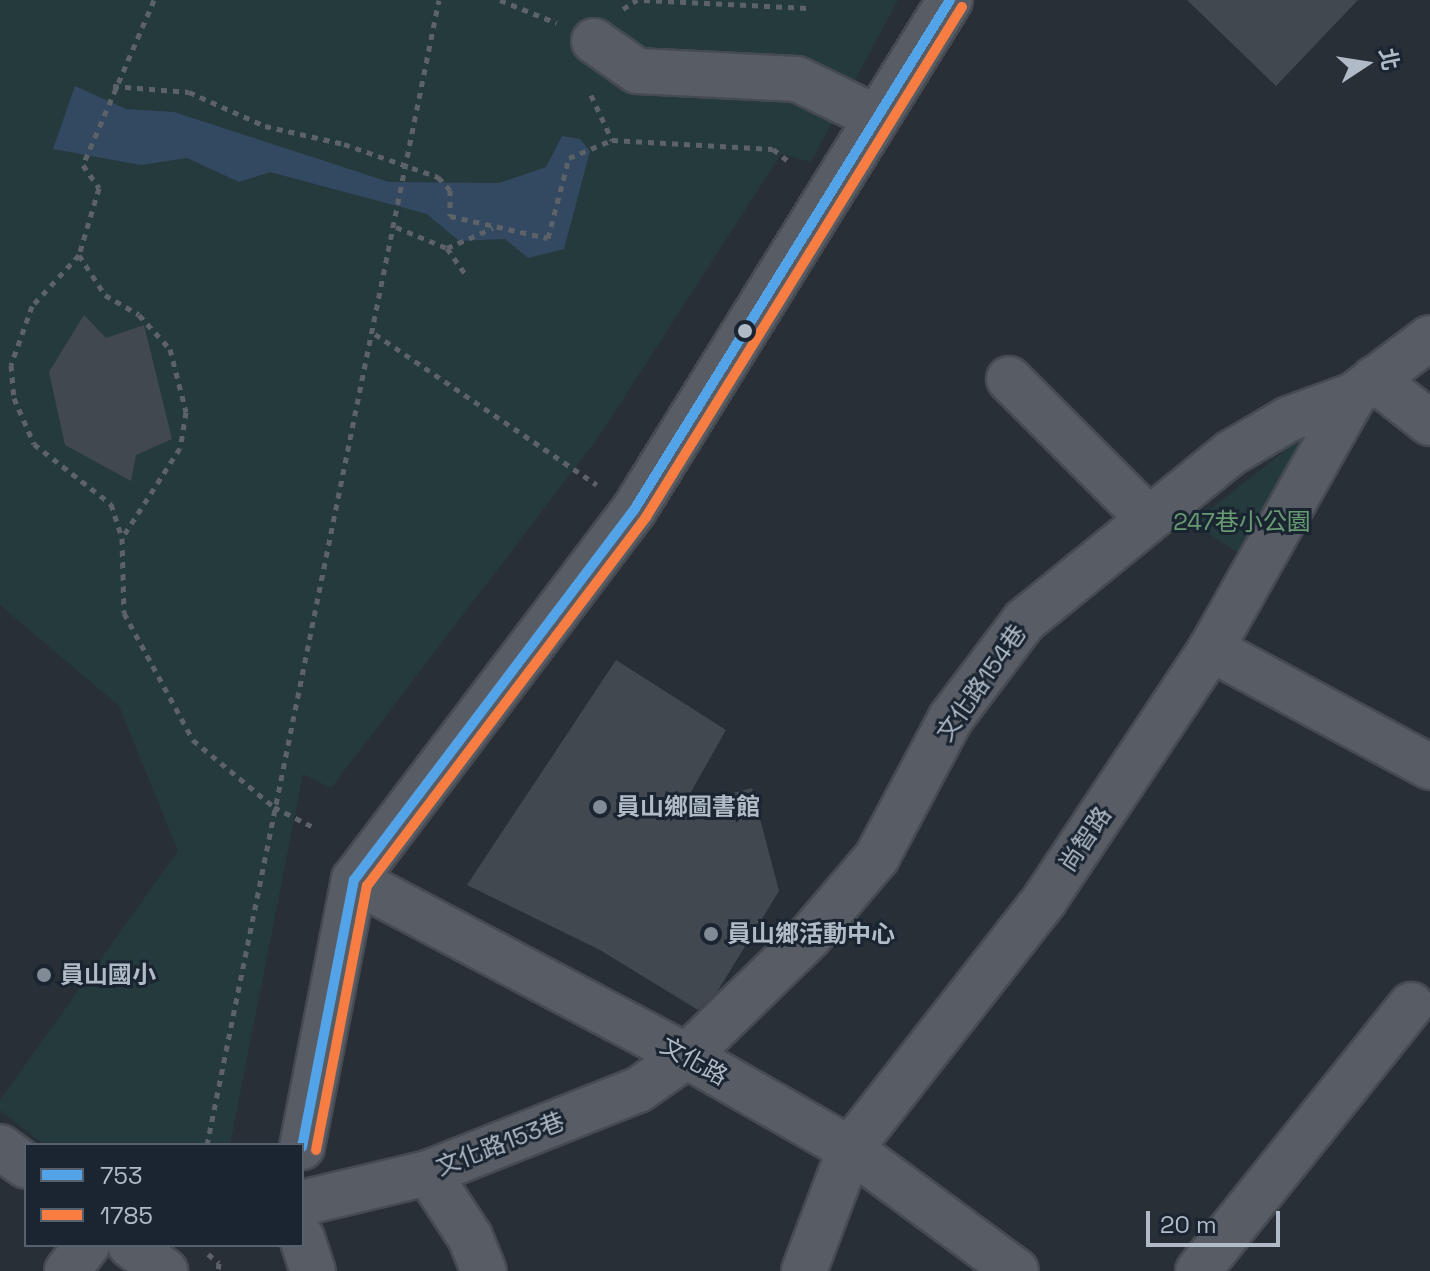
<!DOCTYPE html>
<html>
<head>
<meta charset="utf-8">
<style>
  body { margin:0 }
  #map { position:relative; width:1430px; height:1271px; overflow:hidden; background:#282f37; font-family:"Space Grotesk","Noto Sans TC",sans-serif }
  div>[style] { position:absolute }
  .green>* { inset:0; background:#253a3d }
  .water>* { inset:0; background:#334861 }
  .building>* { inset:0; background:#42484f }
  .path>* { height:5px; margin-top:-2.5px; transform-origin:0; background:repeating-linear-gradient(90deg,#5c6268 0 6px,transparent 0 12px) }
  .roads { filter:drop-shadow(2px 0 #464b52) drop-shadow(-2px 0 #464b52) drop-shadow(0 2px #464b52) drop-shadow(0 -2px #464b52) }
  .minor>* { height:44px; margin:-22px; padding:0 22px; transform-origin:22px; border-radius:22px; background:#585d65 }
  .bus-1>* { height:10px; margin:-5px; padding:0 5px; transform-origin:5px; border-radius:5px; background:#53a3e8 }
  .bus-2>* { height:10px; margin:-5px; padding:0 5px; transform-origin:5px; border-radius:5px; background:#f77d43 }
  .dots>* { width:22px; height:22px; translate:-50% -50%; box-sizing:border-box; border:4px solid #1b2532; border-radius:50% }
  span { translate:-50% -50%; white-space:nowrap; text-align:center; line-height:1.15; -webkit-text-stroke:6px #1b2532; paint-order:stroke }
  .park-label { font-size:24px; color:#679b71 }
  .street-label { font-size:24px; color:#b1bbc8 }
  .poi-label { font-size:24px; color:#b1bbc8; font-weight:700 }
  .left { translate:0 -50%; text-align:left }
  .legend { position:absolute; left:24px; top:1143px; width:280px; height:104px; box-sizing:border-box; background:#1b2532; border:2px solid #57616e; margin:0; padding:10px 14px; list-style:none; font-size:24px; color:#b1bbc8 }
  .legend li { display:flex; align-items:center; gap:16px; height:40px }
  .legend b { width:40px; border:2px solid #57616e }
  .north { position:absolute; left:1326px; top:24px; width:80px; height:80px; -webkit-text-stroke:6px #1b2532; paint-order:stroke; rotate:78deg; font-size:22px; font-weight:700; line-height:32px; text-align:center; color:#b1bbc8 }
  .north::after { content:''; display:block; margin:auto; width:28px; height:36px; background:#b1bbc8; clip-path:polygon(50% 0,100% 100%,50% 72%,0 100%) }
  .scale { position:absolute; left:1146px; top:1211px; width:134px; height:36px; box-sizing:border-box; border:4px solid #b1bbc8; border-top:0; padding-left:10px; font-size:24px; line-height:28px; white-space:nowrap; color:#b1bbc8; -webkit-text-stroke:6px #1b2532; paint-order:stroke }
</style>
</head>
<body>
<div id="map">
  <div class="green">
    <i style="clip-path:polygon(0 0,898px 0,811px 162px,781px 154px,600px 435px,331px 788px,303px 774px,230px 1145px,44px 1145px,0 1110px,0 1100px,178px 851px,119px 706px,0 605px)"></i>
    <i style="clip-path:polygon(1307px 433px,1312px 442px,1253px 563px,1193px 523px)"></i>
  </div>
  <div class="water">
    <i style="clip-path:polygon(75px 86px,126px 109px,174px 112px,389px 182px,499px 183px,546px 167px,562px 136px,580px 139px,590px 151px,564px 249px,528px 258px,505px 239px,459px 241px,427px 214px,270px 172px,239px 182px,187px 158px,141px 165px,53px 149px)"></i>
  </div>
  <div class="building">
    <i style="clip-path:polygon(1187px 0,1358px 0,1276px 86px)"></i>
    <i style="clip-path:polygon(84px 315px,106px 338px,144px 325px,172px 439px,136px 455px,131px 481px,65px 445px,49px 372px)"></i>
    <i style="clip-path:polygon(616px 660px,726px 730px,683px 806px,752px 788px,779px 891px,717px 992px,698px 1010px,600px 950px,467px 885px)"></i>
  </div>
  <div class="path">
    <i style="left:154px;top:0;width:180px;rotate:113.3deg"></i>
    <i style="left:83px;top:165px;width:28px;rotate:55deg"></i>
    <i style="left:99px;top:188px;width:70px;rotate:106.6deg"></i>
    <i style="left:79px;top:255px;width:48px;rotate:57deg"></i>
    <i style="left:105px;top:295px;width:39px;rotate:30deg"></i>
    <i style="left:139px;top:315px;width:46px;rotate:47.6deg"></i>
    <i style="left:170px;top:349px;width:65px;rotate:75.7deg"></i>
    <i style="left:186px;top:412px;width:36px;rotate:99deg"></i>
    <i style="left:180px;top:448px;width:107px;rotate:122.8deg"></i>
    <i style="left:122px;top:538px;width:75px;rotate:88.5deg"></i>
    <i style="left:124px;top:613px;width:145px;rotate:61.5deg"></i>
    <i style="left:193px;top:740px;width:105px;rotate:39.6deg"></i>
    <i style="left:274px;top:807px;width:48px;rotate:27.1deg"></i>
    <i style="left:500px;top:0;width:61px;rotate:22deg"></i>
    <i style="left:644px;top:0;width:163px;rotate:2.8deg"></i>
    <i style="left:623px;top:9px;width:17px;rotate:-33deg"></i>
    <i style="left:113px;top:86px;width:76px;rotate:4.5deg"></i>
    <i style="left:189px;top:92px;width:83px;rotate:24.1deg"></i>
    <i style="left:265px;top:126px;width:81px;rotate:12.8deg"></i>
    <i style="left:344px;top:144px;width:100px;rotate:19.3deg"></i>
    <i style="left:438px;top:177px;width:18px;rotate:47deg"></i>
    <i style="left:450px;top:190px;width:26px;rotate:90deg"></i>
    <i style="left:450px;top:216px;width:100px;rotate:12.7deg"></i>
    <i style="left:548px;top:238px;width:83px;rotate:-75.3deg"></i>
    <i style="left:569px;top:158px;width:47px;rotate:-22.7deg"></i>
    <i style="left:591px;top:95px;width:50px;rotate:65deg"></i>
    <i style="left:612px;top:140px;width:161px;rotate:3.2deg"></i>
    <i style="left:773px;top:149px;width:23px;rotate:38deg"></i>
    <i style="left:396px;top:227px;width:55px;rotate:22.4deg"></i>
    <i style="left:447px;top:248px;width:35px;rotate:55deg"></i>
    <i style="left:447px;top:248px;width:50px;rotate:-23.5deg"></i>
    <i style="left:79px;top:255px;width:69px;rotate:132.7deg"></i>
    <i style="left:32px;top:306px;width:63px;rotate:109.6deg"></i>
    <i style="left:11px;top:365px;width:33px;rotate:85deg"></i>
    <i style="left:14px;top:398px;width:50px;rotate:66.5deg"></i>
    <i style="left:34px;top:444px;width:98px;rotate:37.9deg"></i>
    <i style="left:111px;top:504px;width:36px;rotate:72deg"></i>
    <i style="left:375px;top:334px;width:268px;rotate:34.2deg"></i>
    <i style="left:207px;top:1145px;width:1168px;rotate:-78.55deg"></i>
    <i style="left:208px;top:1254px;width:14px;rotate:39deg"></i>
    <i style="left:219px;top:1263px;width:8px;rotate:97deg"></i>
  </div>
  <div class="roads">
    <div class="minor">
      <i style="left:594px;top:41px;width:52px;rotate:34.9deg"></i>
      <i style="left:637px;top:71px;width:160px;rotate:2.9deg"></i>
      <i style="left:797px;top:79px;width:89px;rotate:26deg"></i>
      <i style="left:1009px;top:379px;width:195px;rotate:45deg"></i>
      <i style="left:1374px;top:379px;width:71px;rotate:38.2deg"></i>
      <i style="left:1211px;top:649px;width:249px;rotate:28.3deg"></i>
      <i style="left:354px;top:880px;width:377px;rotate:27.9deg"></i>
      <i style="left:687px;top:1056px;width:188px;rotate:29.7deg"></i>
      <i style="left:850px;top:1149px;width:206px;rotate:36.3deg"></i>
      <i style="left:0;top:1147px;width:32px;rotate:36deg"></i>
      <i style="left:302px;top:1147px;width:272px;rotate:-79deg"></i>
      <i style="left:354px;top:880px;width:464px;rotate:-52.9deg"></i>
      <i style="left:634px;top:510px;width:600px;rotate:-58.22deg"></i>
      <i style="left:428px;top:1173px;width:77px;rotate:56.7deg"></i>
      <i style="left:470px;top:1237px;width:37px;rotate:68deg"></i>
      <i style="left:302px;top:1203px;width:130px;rotate:-13.4deg"></i>
      <i style="left:428px;top:1173px;width:226px;rotate:-21.6deg"></i>
      <i style="left:638px;top:1090px;width:60px;rotate:-34.8deg"></i>
      <i style="left:687px;top:1056px;width:170px;rotate:-44.3deg"></i>
      <i style="left:809px;top:937px;width:105px;rotate:-49.6deg"></i>
      <i style="left:877px;top:857px;width:157px;rotate:-62deg"></i>
      <i style="left:951px;top:718px;width:121px;rotate:-53deg"></i>
      <i style="left:1024px;top:621px;width:267px;rotate:-39.1deg"></i>
      <i style="left:1231px;top:453px;width:67px;rotate:-30.4deg"></i>
      <i style="left:1289px;top:419px;width:69px;rotate:-20.3deg"></i>
      <i style="left:1354px;top:395px;width:95px;rotate:-36.9deg"></i>
      <i style="left:302px;top:1238px;width:35px;rotate:72deg"></i>
      <i style="left:130px;top:1245px;width:44px;rotate:36.6deg"></i>
      <i style="left:67px;top:1271px;width:33px;rotate:-52deg"></i>
      <i style="left:804px;top:1271px;width:130px;rotate:-69.3deg"></i>
      <i style="left:850px;top:1149px;width:317px;rotate:-52deg"></i>
      <i style="left:1045px;top:899px;width:300px;rotate:-56.4deg"></i>
      <i style="left:1211px;top:649px;width:291px;rotate:-60.6deg"></i>
      <i style="left:1198px;top:1271px;width:341px;rotate:-51.3deg"></i>
    </div>
  </div>
  <div class="bus-1">
    <i style="left:302px;top:1147px;width:272px;rotate:-79deg"></i>
    <i style="left:354px;top:880px;width:464px;rotate:-52.9deg"></i>
    <i style="left:634px;top:510px;width:600px;rotate:-58.22deg"></i>
  </div>
  <div class="bus-2">
    <i style="left:316px;top:1150px;width:269px;rotate:-79.1deg"></i>
    <i style="left:367px;top:886px;width:463px;rotate:-52.9deg"></i>
    <i style="left:646px;top:517px;width:600px;rotate:-58.22deg"></i>
  </div>
  <div class="dots">
    <i style="left:745px;top:331px;background:#b1bbc8"></i>
    <i style="left:600px;top:807px;background:#818a95"></i>
    <i style="left:711px;top:934px;background:#818a95"></i>
    <i style="left:44px;top:975px;background:#818a95"></i>
  </div>
  <div class="park-label">
    <span style="left:1242px;top:522px">247巷小公園</span>
  </div>
  <div class="street-label">
    <span style="left:981px;top:683px;rotate:-55deg">文化路154巷</span>
    <span style="left:1085px;top:839px;rotate:-56deg">尚智路</span>
    <span style="left:694px;top:1061px;rotate:29deg">文化路</span>
    <span style="left:500px;top:1144px;rotate:-21deg">文化路153巷</span>
  </div>
  <div class="poi-label">
    <span class="left" style="left:616px;top:807px">員山鄉圖書館</span>
    <span class="left" style="left:727px;top:934px">員山鄉活動中心</span>
    <span class="left" style="left:60px;top:975px">員山國小</span>
  </div>
  <ul class="legend">
  <li><b style="height:10px;background:#53a3e8"></b>753</li>
  <li><b style="height:10px;background:#f77d43"></b>1785</li>
  </ul>
  <div class="north">北</div>
  <div class="scale">20 m</div>
</div>
</body>
</html>
